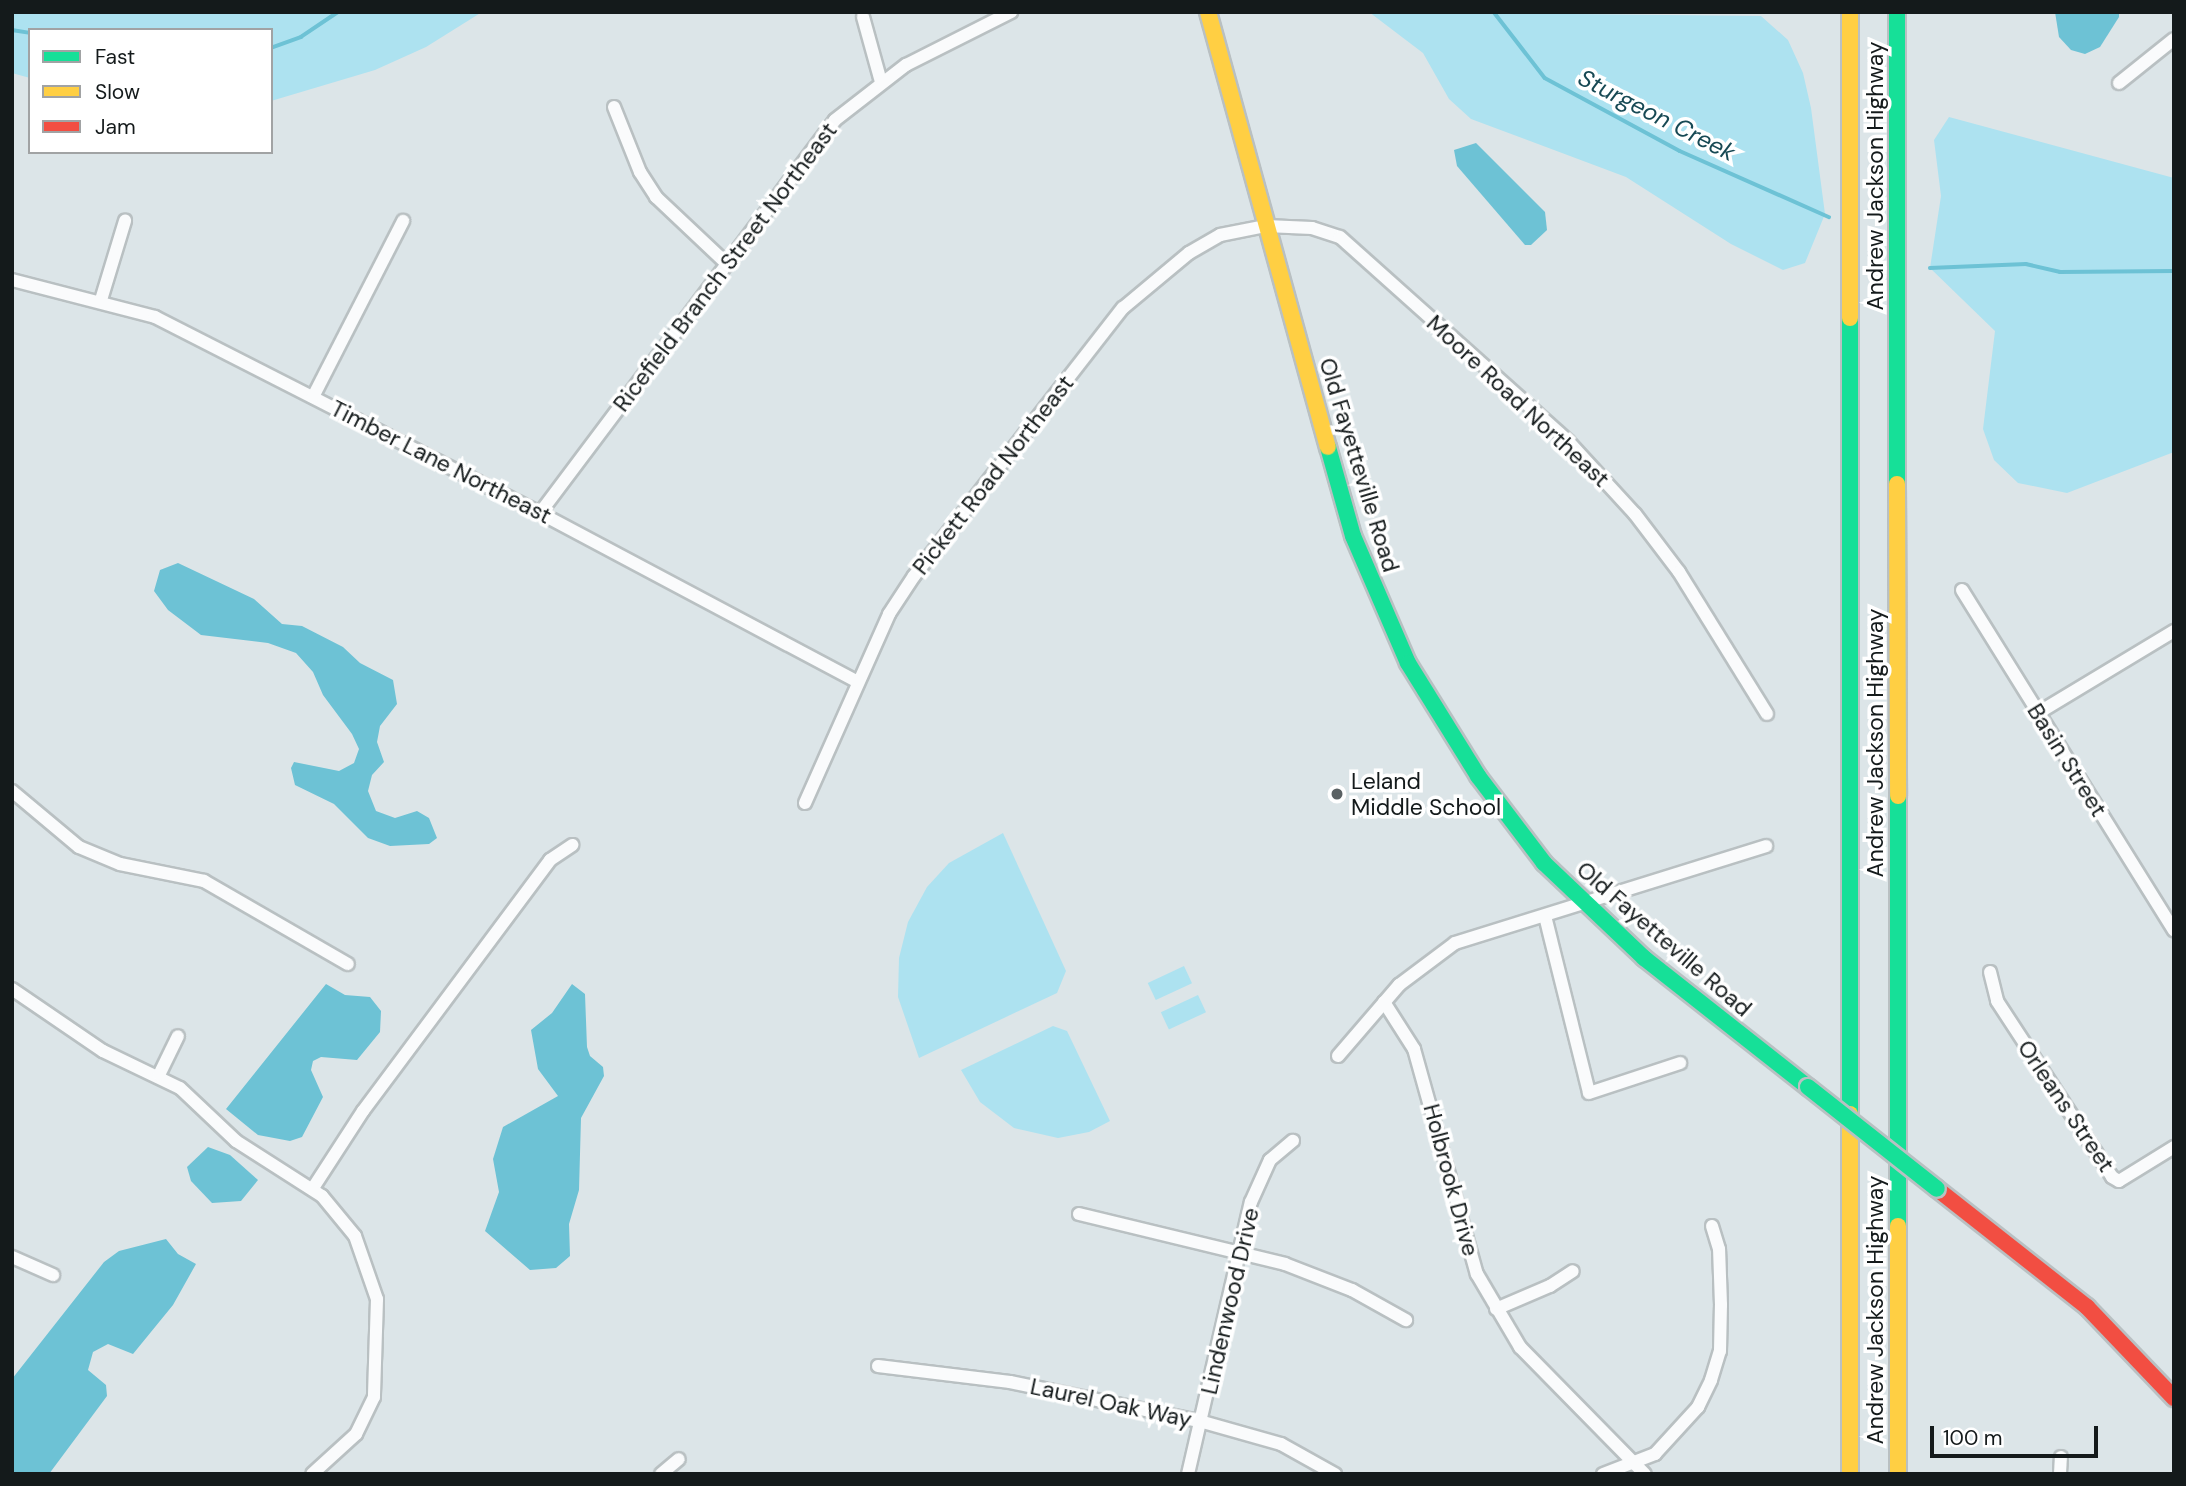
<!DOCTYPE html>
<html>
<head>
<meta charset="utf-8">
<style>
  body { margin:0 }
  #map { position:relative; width:2186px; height:1486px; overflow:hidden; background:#dce5e8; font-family:"DM Sans",sans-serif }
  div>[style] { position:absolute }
  .green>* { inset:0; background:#ade2f0; transform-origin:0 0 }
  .water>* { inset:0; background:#6dc2d5 }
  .stream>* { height:3.5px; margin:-1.75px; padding:0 1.75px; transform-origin:1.75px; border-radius:1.75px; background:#6dc2d5 }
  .roads { filter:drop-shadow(2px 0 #b9c0c2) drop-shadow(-2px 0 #b9c0c2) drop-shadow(0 2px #b9c0c2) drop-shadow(0 -2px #b9c0c2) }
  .street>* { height:12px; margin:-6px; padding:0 6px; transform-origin:6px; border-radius:6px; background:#fafbfc }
  .fast>* { height:16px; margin:-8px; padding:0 8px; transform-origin:8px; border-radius:8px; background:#16e098 }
  .slow>* { height:16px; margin:-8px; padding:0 8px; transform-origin:8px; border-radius:8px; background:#ffcf43 }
  .jam>* { height:16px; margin:-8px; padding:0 8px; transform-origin:8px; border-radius:8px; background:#f24e42 }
  .bridges { filter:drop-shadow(2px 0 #b9c0c2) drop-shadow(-2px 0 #b9c0c2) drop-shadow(0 2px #b9c0c2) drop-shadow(0 -2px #b9c0c2) }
  .fast-bridge>* { height:16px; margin:-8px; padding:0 8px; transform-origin:8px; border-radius:8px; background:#16e098 }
  .dots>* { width:19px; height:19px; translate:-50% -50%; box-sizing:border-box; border:4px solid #fff; border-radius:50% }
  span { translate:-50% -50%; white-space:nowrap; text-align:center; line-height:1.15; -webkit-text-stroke:7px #fff; paint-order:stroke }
  .street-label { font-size:23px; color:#141a1b }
  .poi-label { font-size:23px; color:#141a1b }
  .left { translate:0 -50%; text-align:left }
  .water-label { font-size:24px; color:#174954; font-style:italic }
  .frame { position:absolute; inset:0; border:14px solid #141a1b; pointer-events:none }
  .legend { position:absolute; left:28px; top:28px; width:245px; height:126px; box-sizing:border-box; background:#fff; border:2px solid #a1a3a4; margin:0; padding:9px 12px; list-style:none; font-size:21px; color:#141a1b }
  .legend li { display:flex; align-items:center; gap:14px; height:35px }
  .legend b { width:35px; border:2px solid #a1a3a4 }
  .scale { position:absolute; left:1930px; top:1426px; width:168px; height:32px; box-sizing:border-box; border:4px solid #141a1b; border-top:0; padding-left:9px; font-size:21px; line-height:24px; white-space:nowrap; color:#141a1b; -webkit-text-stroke:5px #fff; paint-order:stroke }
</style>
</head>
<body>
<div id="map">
  <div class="green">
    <i style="clip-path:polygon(12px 12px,482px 12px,426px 47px,375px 70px,271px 101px,271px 30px,30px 30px,30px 78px,12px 73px)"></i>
    <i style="clip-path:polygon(1369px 12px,1761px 16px,1788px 40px,1803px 73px,1811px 108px,1825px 214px,1805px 263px,1783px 270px,1731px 244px,1626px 177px,1471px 119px,1449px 99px,1423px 53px)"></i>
    <i style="clip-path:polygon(1949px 117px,2174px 178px,2174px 452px,2067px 493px,2018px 483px,1994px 460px,1983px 429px,1995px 331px,1930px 268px,1941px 196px,1934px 140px)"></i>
    <i style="clip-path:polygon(1003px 833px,1066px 971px,1057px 993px,919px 1058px,898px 997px,899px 958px,908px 922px,927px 887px,949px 863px)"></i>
    <i style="left:1184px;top:966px;width:19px;height:40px;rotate:65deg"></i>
    <i style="left:1198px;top:995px;width:19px;height:41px;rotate:65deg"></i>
    <i style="clip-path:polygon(1053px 1026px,1067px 1031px,1110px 1121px,1089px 1132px,1058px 1138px,1014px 1128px,980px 1102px,961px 1070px)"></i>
  </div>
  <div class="water">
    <i style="clip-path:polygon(2055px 12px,2119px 12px,2119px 17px,2100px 47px,2085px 54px,2071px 50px,2059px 37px)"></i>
    <i style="clip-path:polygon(1476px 143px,1545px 212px,1547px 230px,1531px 245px,1525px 245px,1457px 166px,1454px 150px)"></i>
    <i style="clip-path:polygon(178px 563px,254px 599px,282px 624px,302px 626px,343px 647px,360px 663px,393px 680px,397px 704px,380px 726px,377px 742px,384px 762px,372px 775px,368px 791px,376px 811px,395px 818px,417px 811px,429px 818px,437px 838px,429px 844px,390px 846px,368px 838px,334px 804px,295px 785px,291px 768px,294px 762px,339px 771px,354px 763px,359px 749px,352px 734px,323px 695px,313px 672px,296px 653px,268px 643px,201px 635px,168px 610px,154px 591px,160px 570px)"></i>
    <i style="clip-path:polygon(326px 984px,345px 995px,370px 997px,381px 1011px,380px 1032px,357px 1060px,321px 1057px,313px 1061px,311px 1070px,323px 1097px,302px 1137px,290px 1141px,258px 1135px,226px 1109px)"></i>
    <i style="clip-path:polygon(572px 984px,585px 994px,587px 1047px,590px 1056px,603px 1067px,604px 1076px,581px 1118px,579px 1190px,569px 1224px,570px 1256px,556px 1268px,530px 1270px,485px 1231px,499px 1192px,493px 1159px,503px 1127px,558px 1096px,538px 1069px,531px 1030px,552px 1013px)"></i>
    <i style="clip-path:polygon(208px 1147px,230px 1155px,258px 1180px,241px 1201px,212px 1203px,191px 1181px,187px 1167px)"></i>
    <i style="clip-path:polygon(166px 1239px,178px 1254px,196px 1264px,173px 1305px,133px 1354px,108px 1344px,93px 1352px,88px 1370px,106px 1385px,107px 1396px,49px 1474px,12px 1474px,12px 1379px,104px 1262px,119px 1251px)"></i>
  </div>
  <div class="stream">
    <i style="left:1494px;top:12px;width:83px;rotate:52.3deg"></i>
    <i style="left:1545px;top:78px;width:153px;rotate:28.4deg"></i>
    <i style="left:1680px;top:151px;width:163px;rotate:23.9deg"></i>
    <i style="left:12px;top:30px;width:18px;rotate:9deg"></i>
    <i style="left:271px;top:48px;width:32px;rotate:-20deg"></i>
    <i style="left:301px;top:37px;width:45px;rotate:-34deg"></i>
    <i style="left:1930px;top:268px;width:96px;rotate:-2.4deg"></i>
    <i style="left:2026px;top:264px;width:35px;rotate:13deg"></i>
    <i style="left:2060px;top:272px;width:114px;rotate:-0.5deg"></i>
  </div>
  <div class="roads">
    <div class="street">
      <i style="left:863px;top:17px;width:67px;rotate:74.5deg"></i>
      <i style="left:2119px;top:83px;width:70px;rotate:-38.7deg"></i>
      <i style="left:614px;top:107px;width:70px;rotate:68.2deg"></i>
      <i style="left:640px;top:172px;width:30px;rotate:57deg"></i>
      <i style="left:656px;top:197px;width:96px;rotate:43.3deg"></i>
      <i style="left:12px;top:280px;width:148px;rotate:14.5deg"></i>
      <i style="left:155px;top:317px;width:432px;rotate:27deg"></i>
      <i style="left:540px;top:513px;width:358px;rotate:28deg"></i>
      <i style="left:101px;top:300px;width:83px;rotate:-73.1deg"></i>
      <i style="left:313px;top:397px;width:198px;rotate:-62.9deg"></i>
      <i style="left:540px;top:513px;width:491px;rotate:-53.1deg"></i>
      <i style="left:835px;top:120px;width:90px;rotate:-37.8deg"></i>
      <i style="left:906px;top:65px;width:118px;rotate:-26.8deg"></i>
      <i style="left:1962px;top:590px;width:401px;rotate:58.1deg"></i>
      <i style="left:2038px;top:713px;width:159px;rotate:-31.1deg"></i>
      <i style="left:12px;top:791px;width:87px;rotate:39.9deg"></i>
      <i style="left:79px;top:847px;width:44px;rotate:22.5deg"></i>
      <i style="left:120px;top:864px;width:86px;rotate:11.4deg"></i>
      <i style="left:204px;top:881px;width:166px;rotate:30deg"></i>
      <i style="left:805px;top:803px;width:207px;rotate:-66deg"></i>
      <i style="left:889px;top:614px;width:45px;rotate:-56.7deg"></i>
      <i style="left:914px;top:576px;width:340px;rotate:-52.1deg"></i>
      <i style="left:1123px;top:308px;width:86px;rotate:-39.8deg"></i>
      <i style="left:1189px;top:253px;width:36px;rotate:-30deg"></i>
      <i style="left:1220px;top:235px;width:47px;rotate:-11.1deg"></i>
      <i style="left:1266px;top:226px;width:46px;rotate:2.5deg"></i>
      <i style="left:1312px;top:228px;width:29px;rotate:18deg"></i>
      <i style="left:1340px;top:237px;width:306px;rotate:41.8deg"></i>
      <i style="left:1568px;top:441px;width:99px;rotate:47.5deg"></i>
      <i style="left:1635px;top:514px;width:73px;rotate:52.8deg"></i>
      <i style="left:1679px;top:572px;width:167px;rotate:58.2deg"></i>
      <i style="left:1545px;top:916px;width:182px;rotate:76deg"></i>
      <i style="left:1589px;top:1093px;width:96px;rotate:-18.2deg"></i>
      <i style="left:1990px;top:972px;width:30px;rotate:76deg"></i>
      <i style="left:1997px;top:1001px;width:210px;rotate:56.8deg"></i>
      <i style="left:2112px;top:1177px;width:8px;rotate:30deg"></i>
      <i style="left:2119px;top:1181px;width:65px;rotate:-31.7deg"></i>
      <i style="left:12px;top:989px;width:110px;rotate:34.3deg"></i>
      <i style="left:103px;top:1051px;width:85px;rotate:25.7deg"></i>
      <i style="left:180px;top:1088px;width:77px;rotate:43.4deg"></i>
      <i style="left:236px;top:1141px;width:102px;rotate:32.6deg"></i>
      <i style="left:322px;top:1196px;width:52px;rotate:50.5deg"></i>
      <i style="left:355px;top:1236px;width:67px;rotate:70.8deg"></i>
      <i style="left:377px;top:1299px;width:98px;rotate:91.8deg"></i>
      <i style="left:374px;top:1397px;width:41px;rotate:115.9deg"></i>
      <i style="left:356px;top:1434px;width:59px;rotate:137.7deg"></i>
      <i style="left:1384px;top:1002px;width:56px;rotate:57.4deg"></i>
      <i style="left:1414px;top:1049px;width:234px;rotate:74.4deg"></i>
      <i style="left:1477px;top:1274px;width:85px;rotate:59.5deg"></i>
      <i style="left:1520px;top:1347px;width:178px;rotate:45.5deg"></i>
      <i style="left:1338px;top:1056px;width:94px;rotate:-49.3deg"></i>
      <i style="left:1399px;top:985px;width:70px;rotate:-36.9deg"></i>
      <i style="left:1455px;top:943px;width:326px;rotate:-17.3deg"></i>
      <i style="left:159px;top:1075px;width:43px;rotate:-64deg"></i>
      <i style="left:313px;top:1188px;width:92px;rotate:-57deg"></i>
      <i style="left:363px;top:1111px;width:313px;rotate:-53.3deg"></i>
      <i style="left:550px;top:860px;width:27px;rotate:-34deg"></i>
      <i style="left:1079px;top:1214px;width:212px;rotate:13.6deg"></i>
      <i style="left:1285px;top:1264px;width:72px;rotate:21.2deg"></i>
      <i style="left:1352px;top:1290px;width:62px;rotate:29.1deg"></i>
      <i style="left:12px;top:1257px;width:45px;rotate:23.7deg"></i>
      <i style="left:1496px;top:1309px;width:59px;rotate:-23.1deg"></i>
      <i style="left:1550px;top:1286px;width:27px;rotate:-33deg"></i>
      <i style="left:878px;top:1366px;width:133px;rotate:6.9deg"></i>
      <i style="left:1010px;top:1382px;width:197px;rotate:11.7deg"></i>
      <i style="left:1203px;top:1422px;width:81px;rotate:15.8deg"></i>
      <i style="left:1281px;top:1444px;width:62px;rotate:29.1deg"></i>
      <i style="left:661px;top:1474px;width:23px;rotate:-40deg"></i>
      <i style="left:1188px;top:1474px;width:279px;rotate:-77deg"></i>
      <i style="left:1251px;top:1202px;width:46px;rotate:-65.7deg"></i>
      <i style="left:1270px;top:1160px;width:30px;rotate:-40deg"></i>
      <i style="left:1603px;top:1474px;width:56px;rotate:-21deg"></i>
      <i style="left:1655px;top:1454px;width:64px;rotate:-47.5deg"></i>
      <i style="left:1698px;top:1407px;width:30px;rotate:-64deg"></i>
      <i style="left:1711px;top:1380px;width:30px;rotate:-73deg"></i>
      <i style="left:1720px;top:1351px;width:46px;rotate:-88.8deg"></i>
      <i style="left:1721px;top:1305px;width:56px;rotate:-92deg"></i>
      <i style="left:1719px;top:1249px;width:24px;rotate:-107deg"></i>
      <i style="left:2060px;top:1474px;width:17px;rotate:-87deg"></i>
    </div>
    <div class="fast">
      <i style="left:1897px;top:12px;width:472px;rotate:90deg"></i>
      <i style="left:1850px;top:318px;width:796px;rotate:90deg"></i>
      <i style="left:1328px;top:447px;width:92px;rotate:74.3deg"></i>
      <i style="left:1353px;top:536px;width:138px;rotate:66.6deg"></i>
      <i style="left:1408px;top:663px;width:133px;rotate:58.2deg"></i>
      <i style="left:1478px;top:776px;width:109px;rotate:52.8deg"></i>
      <i style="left:1544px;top:863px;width:138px;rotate:43.5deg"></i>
      <i style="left:1644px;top:958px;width:209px;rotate:38.2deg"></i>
      <i style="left:1898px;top:796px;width:430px;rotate:90deg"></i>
    </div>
    <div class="slow">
      <i style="left:1208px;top:12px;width:451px;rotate:74.6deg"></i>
      <i style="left:1850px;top:12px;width:306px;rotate:90deg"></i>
      <i style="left:1897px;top:484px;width:312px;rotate:89.8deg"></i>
      <i style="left:1850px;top:1114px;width:360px;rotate:90deg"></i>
      <i style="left:1898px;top:1226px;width:248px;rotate:90deg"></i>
    </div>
    <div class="jam">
      <i style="left:1937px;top:1189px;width:191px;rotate:38.2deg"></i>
      <i style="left:2087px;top:1307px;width:126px;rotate:46.3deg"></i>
    </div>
  </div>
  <div class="bridges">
    <div class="fast-bridge">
      <i style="left:1808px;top:1087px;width:164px;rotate:38.3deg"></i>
    </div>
  </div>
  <div class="dots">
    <i style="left:1337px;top:794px;background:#5a6163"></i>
  </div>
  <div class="street-label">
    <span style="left:1875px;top:176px;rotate:-90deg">Andrew Jackson Highway</span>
    <span style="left:725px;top:267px;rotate:-53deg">Ricefield Branch Street Northeast</span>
    <span style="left:1518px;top:401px;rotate:43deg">Moore Road Northeast</span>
    <span style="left:441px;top:462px;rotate:27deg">Timber Lane Northeast</span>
    <span style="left:1359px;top:465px;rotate:73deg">Old Fayetteville Road</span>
    <span style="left:993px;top:475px;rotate:-52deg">Pickett Road Northeast</span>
    <span style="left:1875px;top:743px;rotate:-90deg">Andrew Jackson Highway</span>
    <span style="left:2067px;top:760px;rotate:58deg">Basin Street</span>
    <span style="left:1664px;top:939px;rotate:41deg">Old Fayetteville Road</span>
    <span style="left:2066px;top:1106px;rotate:56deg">Orleans Street</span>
    <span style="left:1451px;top:1180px;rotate:75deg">Holbrook Drive</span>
    <span style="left:1230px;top:1301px;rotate:-77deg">Lindenwood Drive</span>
    <span style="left:1875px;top:1310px;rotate:-90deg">Andrew Jackson Highway</span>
    <span style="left:1111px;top:1403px;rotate:12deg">Laurel Oak Way</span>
  </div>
  <div class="poi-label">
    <span class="left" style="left:1351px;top:794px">Leland<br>Middle School</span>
  </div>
  <div class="water-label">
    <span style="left:1657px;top:115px;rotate:27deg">Sturgeon Creek</span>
  </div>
  <div class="frame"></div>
  <ul class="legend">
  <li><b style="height:9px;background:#16e098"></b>Fast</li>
  <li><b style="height:9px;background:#ffcf43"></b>Slow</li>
  <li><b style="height:9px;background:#f24e42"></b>Jam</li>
  </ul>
  <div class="scale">100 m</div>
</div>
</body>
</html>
